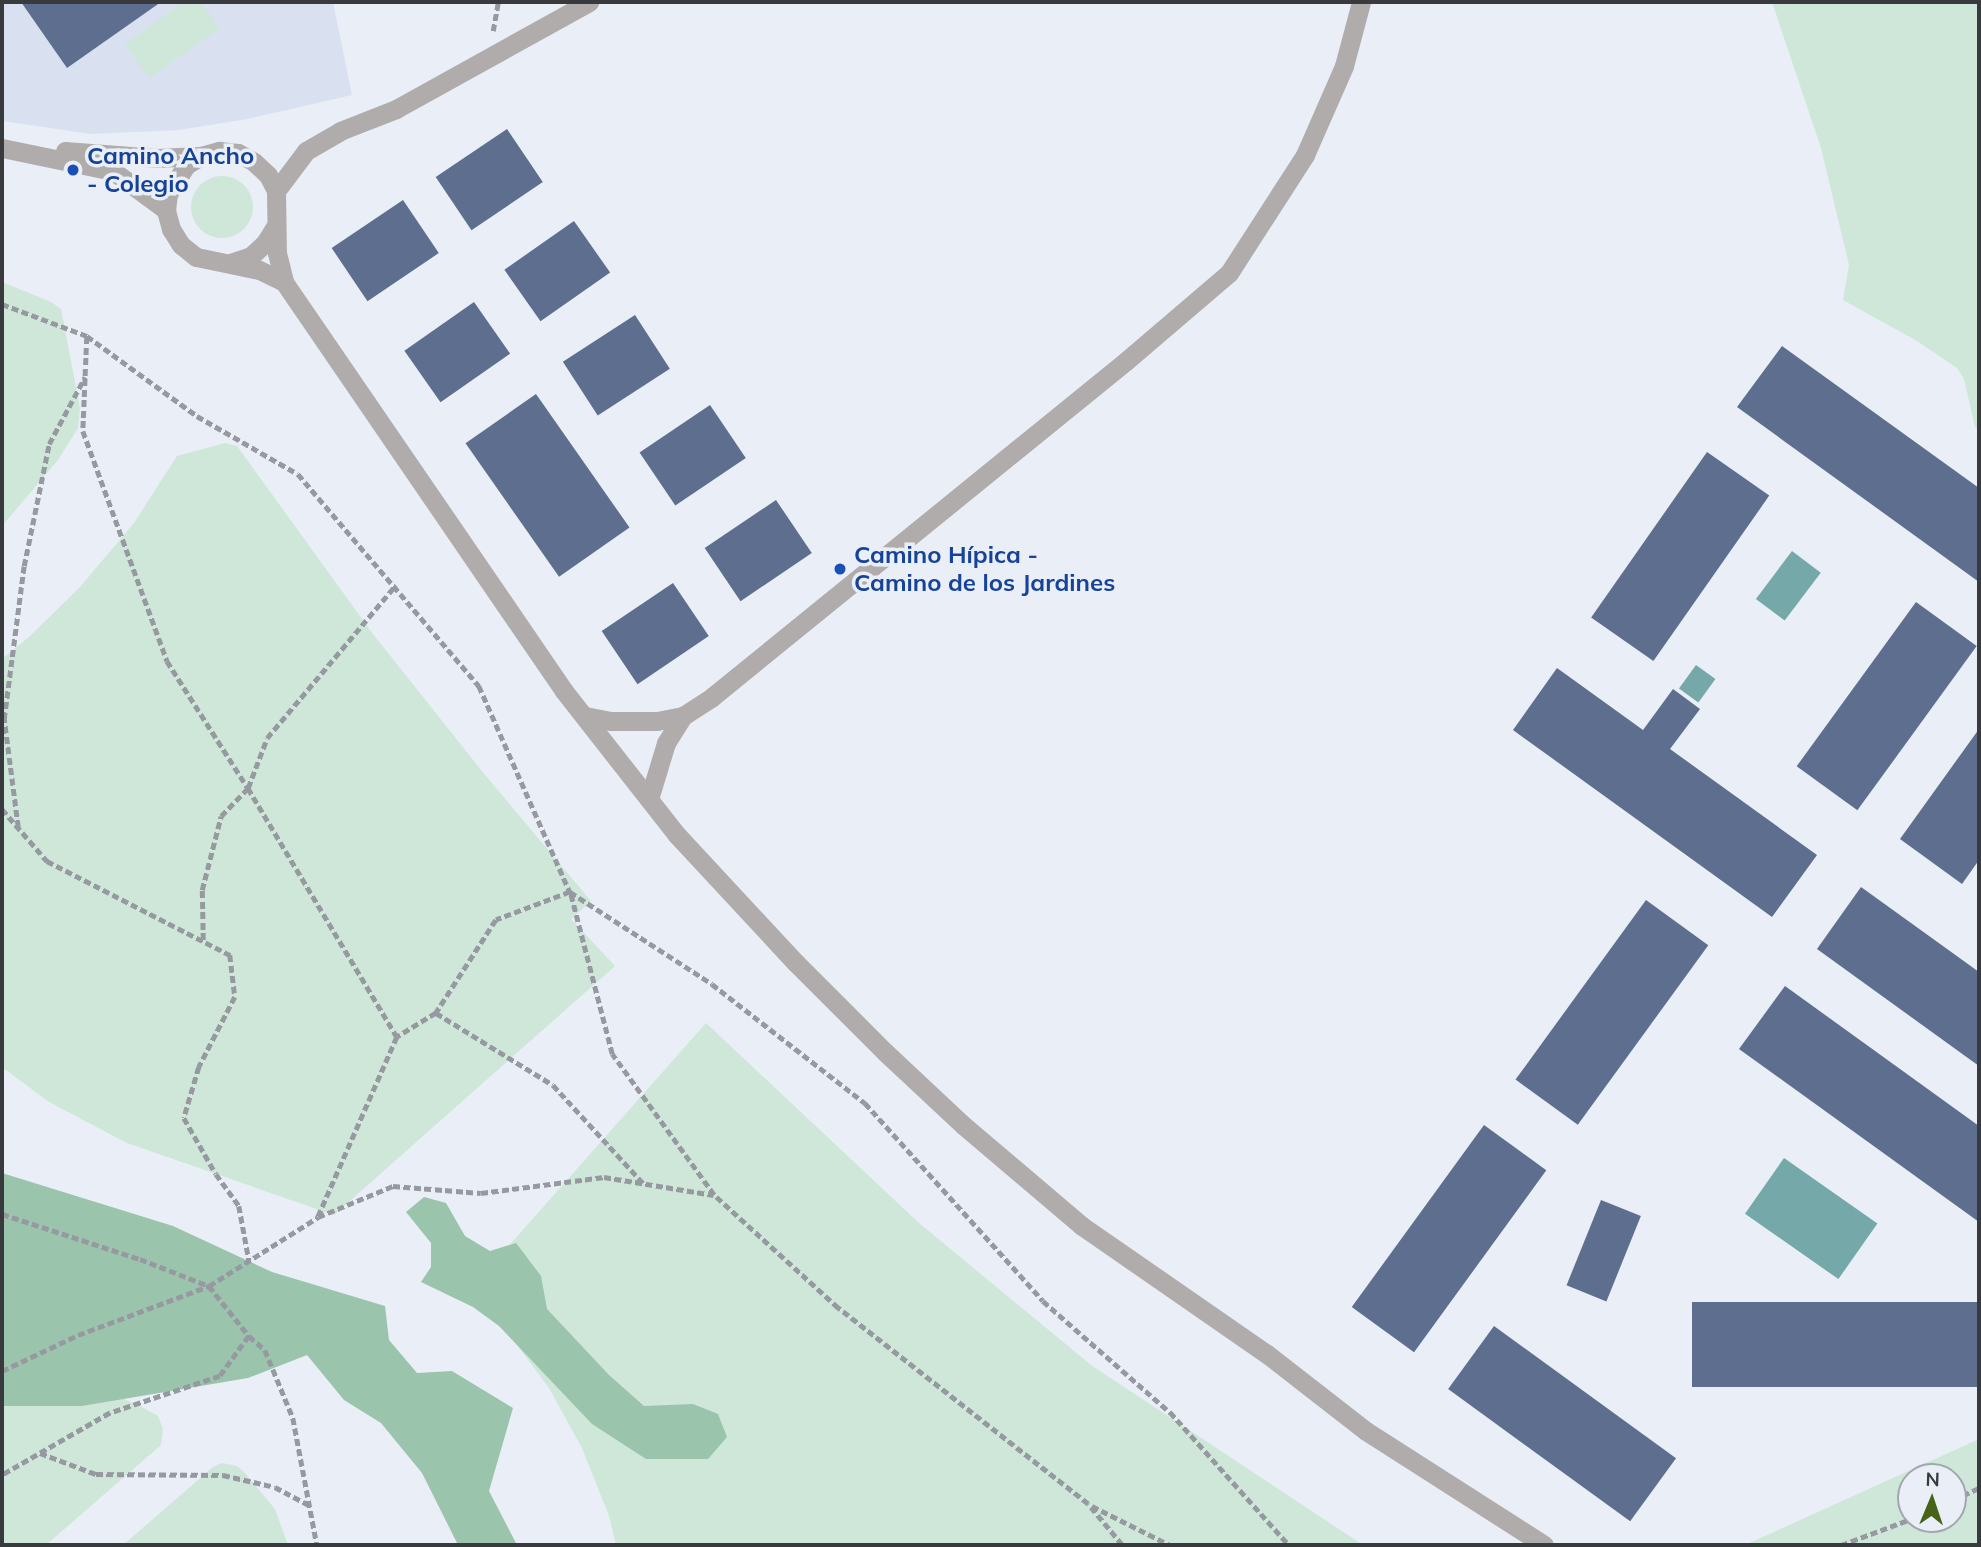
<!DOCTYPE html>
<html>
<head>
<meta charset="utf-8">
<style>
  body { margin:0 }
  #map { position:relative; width:1981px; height:1547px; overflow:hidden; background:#e9eef7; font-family:Mulish,sans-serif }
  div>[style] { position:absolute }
  .built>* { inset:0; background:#d9e1f1 }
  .green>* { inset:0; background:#cee7d8 }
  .round { border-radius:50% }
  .forest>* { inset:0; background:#9bc4ad }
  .water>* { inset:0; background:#74a8a9; transform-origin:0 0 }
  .building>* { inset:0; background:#5d6e8e; transform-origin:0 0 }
  .path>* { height:4.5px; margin-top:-2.25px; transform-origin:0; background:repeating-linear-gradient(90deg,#969aa0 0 7px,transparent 0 10.5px) }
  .minor>* { height:19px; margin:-9.5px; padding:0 9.5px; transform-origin:9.5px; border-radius:9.5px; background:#b1acac }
  .dots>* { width:19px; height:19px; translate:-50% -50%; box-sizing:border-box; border:4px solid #e9eef7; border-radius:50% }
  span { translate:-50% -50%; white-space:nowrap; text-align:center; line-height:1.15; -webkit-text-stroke:7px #e9eef7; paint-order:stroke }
  .transit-label { font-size:24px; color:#164399; font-weight:700 }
  .left { translate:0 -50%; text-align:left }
  .frame { position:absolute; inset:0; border:4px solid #383a3d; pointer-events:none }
  .north { position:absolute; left:1897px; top:1463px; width:70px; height:70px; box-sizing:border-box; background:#e9eef7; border:2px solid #a2a6ad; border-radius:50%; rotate:2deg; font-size:19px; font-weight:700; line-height:28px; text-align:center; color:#383a3d }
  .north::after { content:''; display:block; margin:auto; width:24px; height:32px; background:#466316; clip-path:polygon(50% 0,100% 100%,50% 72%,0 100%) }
</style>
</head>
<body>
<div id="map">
  <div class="built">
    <i style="clip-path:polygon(2px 2px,333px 2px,352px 95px,247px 119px,179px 130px,91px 134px,2px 121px)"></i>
  </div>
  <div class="green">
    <i style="clip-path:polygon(184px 2px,201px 2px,220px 28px,149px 78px,125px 44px)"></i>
    <i style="clip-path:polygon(1772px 2px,1979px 2px,1979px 430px,1975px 427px,1964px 379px,1957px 368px,1917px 341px,1843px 300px,1849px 265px,1821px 148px)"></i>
    <i class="round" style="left:191px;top:176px;width:62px;height:62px"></i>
    <i style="clip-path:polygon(2px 282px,51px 302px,61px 309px,80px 408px,78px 428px,58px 460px,2px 526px)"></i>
    <i style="clip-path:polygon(225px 443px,237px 446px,373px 634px,481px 770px,591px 901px,571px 919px,615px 966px,334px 1215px,127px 1143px,49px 1102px,2px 1067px,2px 659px,29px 637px,80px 587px,134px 523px,177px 456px)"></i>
    <i style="clip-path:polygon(706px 1023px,919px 1223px,1091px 1365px,1363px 1545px,616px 1545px,609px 1516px,582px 1448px,549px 1388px,493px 1313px,468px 1292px)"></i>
    <i style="clip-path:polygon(2px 1353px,88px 1383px,142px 1407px,158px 1416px,163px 1429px,161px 1445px,46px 1545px,2px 1545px)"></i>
    <i style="clip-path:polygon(evenodd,1979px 1439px,1979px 1545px,1745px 1545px,1979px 1439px,1911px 1477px,1953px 1477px,1953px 1519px,1911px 1519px,1911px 1477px)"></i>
    <i style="clip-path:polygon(222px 1463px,237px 1466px,244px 1472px,275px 1509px,288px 1545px,123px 1545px,213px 1467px)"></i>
  </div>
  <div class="forest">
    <i style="clip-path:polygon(2px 1173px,173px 1226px,272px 1272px,385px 1306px,389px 1340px,417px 1373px,452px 1371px,513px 1408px,489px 1491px,517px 1545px,458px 1545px,422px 1473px,381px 1423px,344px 1400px,307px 1355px,248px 1378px,82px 1406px,2px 1406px)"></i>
    <i style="clip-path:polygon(424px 1197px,446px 1203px,465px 1236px,490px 1251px,516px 1243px,541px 1276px,547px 1309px,609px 1375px,644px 1406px,693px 1404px,718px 1414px,727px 1437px,708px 1459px,646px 1459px,592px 1424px,499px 1326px,473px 1307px,421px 1282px,431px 1267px,431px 1243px,406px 1212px)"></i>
  </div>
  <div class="water">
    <i style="left:1792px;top:551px;width:36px;height:60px;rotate:37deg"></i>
    <i style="left:1696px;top:665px;width:24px;height:29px;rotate:36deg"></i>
    <i style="left:1784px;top:1158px;width:114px;height:68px;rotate:35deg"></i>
  </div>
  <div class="building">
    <i style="clip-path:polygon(21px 2px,161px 2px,67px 68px)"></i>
    <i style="left:507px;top:129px;width:64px;height:86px;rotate:56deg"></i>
    <i style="left:403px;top:200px;width:64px;height:86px;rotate:56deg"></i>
    <i style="left:574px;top:221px;width:63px;height:85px;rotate:55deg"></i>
    <i style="left:474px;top:302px;width:63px;height:85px;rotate:55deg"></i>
    <i style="left:635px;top:315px;width:64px;height:86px;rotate:57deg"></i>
    <i style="clip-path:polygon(1782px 346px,1979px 488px,1979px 582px,1737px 407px)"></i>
    <i style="left:536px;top:394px;width:163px;height:86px;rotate:55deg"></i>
    <i style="left:710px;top:405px;width:64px;height:85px;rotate:56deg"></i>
    <i style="left:1707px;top:452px;width:76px;height:202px;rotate:35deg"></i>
    <i style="left:776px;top:500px;width:64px;height:86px;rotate:56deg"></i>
    <i style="left:673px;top:583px;width:64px;height:86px;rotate:56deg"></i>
    <i style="left:1916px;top:602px;width:75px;height:203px;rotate:36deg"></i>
    <i style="clip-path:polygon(1557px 668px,1643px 730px,1673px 689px,1700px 709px,1670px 749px,1817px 855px,1772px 917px,1513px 730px)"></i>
    <i style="clip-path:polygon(1979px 729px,1979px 860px,1962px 884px,1900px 839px)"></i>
    <i style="clip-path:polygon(1861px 887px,1979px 972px,1979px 1066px,1817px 949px)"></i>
    <i style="left:1646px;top:900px;width:77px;height:222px;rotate:36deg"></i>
    <i style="clip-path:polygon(1785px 986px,1979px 1126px,1979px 1222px,1739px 1049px)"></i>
    <i style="left:1484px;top:1125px;width:77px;height:225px;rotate:36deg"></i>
    <i style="left:1601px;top:1200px;width:43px;height:92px;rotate:22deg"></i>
    <i style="left:1979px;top:1302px;width:85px;height:287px;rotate:90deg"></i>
    <i style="left:1494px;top:1326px;width:225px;height:78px;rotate:36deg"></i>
  </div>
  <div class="path">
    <i style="left:493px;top:31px;width:29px;rotate:-80deg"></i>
    <i style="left:2px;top:304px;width:91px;rotate:20.6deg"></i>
    <i style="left:87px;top:336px;width:136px;rotate:36deg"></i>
    <i style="left:197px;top:416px;width:116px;rotate:29.9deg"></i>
    <i style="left:298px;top:474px;width:279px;rotate:49.5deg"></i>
    <i style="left:479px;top:686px;width:225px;rotate:66.2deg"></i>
    <i style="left:570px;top:892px;width:79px;rotate:159.3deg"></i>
    <i style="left:496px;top:920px;width:111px;rotate:122.8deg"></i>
    <i style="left:436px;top:1013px;width:46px;rotate:148.4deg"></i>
    <i style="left:397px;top:1037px;width:197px;rotate:113.7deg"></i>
    <i style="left:87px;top:337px;width:94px;rotate:92.4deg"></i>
    <i style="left:83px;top:431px;width:245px;rotate:69.9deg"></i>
    <i style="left:167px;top:661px;width:151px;rotate:57.5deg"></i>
    <i style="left:248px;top:788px;width:290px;rotate:59.1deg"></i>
    <i style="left:2px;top:809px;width:69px;rotate:49.1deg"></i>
    <i style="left:47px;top:861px;width:206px;rotate:27.2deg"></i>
    <i style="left:230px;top:955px;width:42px;rotate:83.2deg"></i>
    <i style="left:235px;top:997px;width:79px;rotate:117.2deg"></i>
    <i style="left:199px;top:1067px;width:53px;rotate:106.4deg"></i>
    <i style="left:184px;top:1118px;width:64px;rotate:60.3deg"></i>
    <i style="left:216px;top:1174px;width:39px;rotate:54deg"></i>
    <i style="left:239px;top:1206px;width:55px;rotate:79.5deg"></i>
    <i style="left:18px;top:827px;width:109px;rotate:-97.4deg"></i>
    <i style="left:4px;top:719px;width:154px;rotate:-82.6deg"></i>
    <i style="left:24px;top:566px;width:125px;rotate:-78.4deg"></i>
    <i style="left:49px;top:444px;width:76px;rotate:-61.8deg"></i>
    <i style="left:203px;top:940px;width:50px;rotate:-91.1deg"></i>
    <i style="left:202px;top:890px;width:76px;rotate:-75.6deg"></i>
    <i style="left:221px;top:816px;width:39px;rotate:-46deg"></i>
    <i style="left:248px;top:788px;width:53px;rotate:-69.2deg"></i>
    <i style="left:267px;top:738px;width:200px;rotate:-49.9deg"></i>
    <i style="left:436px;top:1013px;width:137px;rotate:31.6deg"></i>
    <i style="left:553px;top:1085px;width:133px;rotate:47.4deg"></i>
    <i style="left:2px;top:1214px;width:145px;rotate:18.1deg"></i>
    <i style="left:140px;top:1259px;width:74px;rotate:21.4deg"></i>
    <i style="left:209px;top:1286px;width:64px;rotate:51.3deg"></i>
    <i style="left:249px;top:1336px;width:49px;rotate:125.9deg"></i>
    <i style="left:220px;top:1376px;width:116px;rotate:161.4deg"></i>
    <i style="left:110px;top:1413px;width:125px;rotate:150.1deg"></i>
    <i style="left:249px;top:1336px;width:21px;rotate:41deg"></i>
    <i style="left:265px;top:1350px;width:74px;rotate:67.6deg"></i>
    <i style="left:293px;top:1418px;width:129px;rotate:79.3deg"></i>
    <i style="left:2px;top:1371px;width:84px;rotate:-25.3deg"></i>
    <i style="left:78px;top:1335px;width:140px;rotate:-20.5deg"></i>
    <i style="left:209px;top:1286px;width:129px;rotate:-32.3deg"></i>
    <i style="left:318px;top:1217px;width:81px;rotate:-22.5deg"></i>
    <i style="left:393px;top:1186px;width:88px;rotate:4.5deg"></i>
    <i style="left:481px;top:1193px;width:124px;rotate:-7.4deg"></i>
    <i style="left:604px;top:1177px;width:111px;rotate:9.3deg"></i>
    <i style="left:40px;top:1453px;width:60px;rotate:20.6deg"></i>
    <i style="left:96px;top:1474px;width:127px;rotate:0.5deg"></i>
    <i style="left:223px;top:1475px;width:53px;rotate:13deg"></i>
    <i style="left:275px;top:1487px;width:40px;rotate:28deg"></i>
    <i style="left:1953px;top:1500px;width:29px;rotate:-25deg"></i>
    <i style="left:1092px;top:1506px;width:87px;rotate:26.6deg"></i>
    <i style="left:1122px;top:1545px;width:53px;rotate:-129.7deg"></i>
    <i style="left:1088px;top:1504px;width:318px;rotate:-141.9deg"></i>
    <i style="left:838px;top:1308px;width:168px;rotate:-137.7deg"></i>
    <i style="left:714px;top:1195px;width:174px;rotate:-125.9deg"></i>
    <i style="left:612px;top:1054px;width:167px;rotate:-104.5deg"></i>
    <i style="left:570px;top:892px;width:169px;rotate:32.9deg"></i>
    <i style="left:712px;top:984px;width:194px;rotate:37.9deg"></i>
    <i style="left:865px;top:1103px;width:266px;rotate:48deg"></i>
    <i style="left:1043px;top:1301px;width:169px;rotate:41.2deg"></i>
    <i style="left:1170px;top:1412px;width:178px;rotate:48.2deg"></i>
    <i style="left:1841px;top:1545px;width:75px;rotate:-20.4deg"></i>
  </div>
  <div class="minor">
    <i style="left:2px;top:148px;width:113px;rotate:11.7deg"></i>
    <i style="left:113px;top:171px;width:66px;rotate:36.3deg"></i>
    <i style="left:65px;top:151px;width:92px;rotate:4.4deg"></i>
    <i style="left:157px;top:158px;width:42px;rotate:-2.7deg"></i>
    <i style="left:276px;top:191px;width:50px;rotate:-53.1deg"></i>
    <i style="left:306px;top:151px;width:39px;rotate:-30deg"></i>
    <i style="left:340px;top:131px;width:60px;rotate:-21.4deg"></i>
    <i style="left:396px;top:109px;width:221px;rotate:-29deg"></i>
    <i style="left:233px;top:262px;width:19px;rotate:-18deg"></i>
    <i style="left:251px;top:256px;width:19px;rotate:-43deg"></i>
    <i style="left:265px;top:243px;width:19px;rotate:-58deg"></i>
    <i style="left:284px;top:282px;width:28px;rotate:-154deg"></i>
    <i style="left:259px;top:270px;width:64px;rotate:-168.3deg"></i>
    <i style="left:196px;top:257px;width:19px;rotate:-141deg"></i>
    <i style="left:181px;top:245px;width:19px;rotate:-122deg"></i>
    <i style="left:171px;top:229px;width:20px;rotate:-105deg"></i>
    <i style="left:166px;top:210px;width:16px;rotate:-83deg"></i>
    <i style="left:168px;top:194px;width:34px;rotate:-58deg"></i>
    <i style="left:186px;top:165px;width:17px;rotate:-31deg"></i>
    <i style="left:201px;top:156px;width:19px;rotate:-16deg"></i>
    <i style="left:219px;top:151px;width:19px;rotate:6deg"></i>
    <i style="left:238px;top:153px;width:18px;rotate:29deg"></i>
    <i style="left:254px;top:162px;width:19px;rotate:43deg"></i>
    <i style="left:268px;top:175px;width:18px;rotate:63deg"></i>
    <i style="left:276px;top:191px;width:62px;rotate:89.1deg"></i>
    <i style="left:277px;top:253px;width:30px;rotate:76deg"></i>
    <i style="left:284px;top:282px;width:496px;rotate:55.6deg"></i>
    <i style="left:564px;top:691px;width:183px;rotate:51.9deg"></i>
    <i style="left:677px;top:835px;width:175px;rotate:47.1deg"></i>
    <i style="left:796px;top:963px;width:126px;rotate:45deg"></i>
    <i style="left:885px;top:1052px;width:107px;rotate:43.1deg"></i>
    <i style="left:963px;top:1125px;width:156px;rotate:40.3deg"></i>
    <i style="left:1082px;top:1226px;width:225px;rotate:34.7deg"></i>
    <i style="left:1267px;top:1354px;width:125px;rotate:37.9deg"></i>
    <i style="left:1366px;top:1431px;width:211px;rotate:32.6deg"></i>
    <i style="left:585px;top:716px;width:25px;rotate:11deg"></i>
    <i style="left:610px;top:721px;width:47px"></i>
    <i style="left:657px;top:721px;width:26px;rotate:-11deg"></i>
    <i style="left:683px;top:716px;width:35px;rotate:-33deg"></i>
    <i style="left:712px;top:697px;width:533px;rotate:-39.06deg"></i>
    <i style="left:1126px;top:361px;width:135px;rotate:-40.5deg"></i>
    <i style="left:1229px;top:273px;width:140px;rotate:-57.2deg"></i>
    <i style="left:1305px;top:155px;width:97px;rotate:-66.3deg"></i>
    <i style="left:1344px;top:66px;width:66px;rotate:-75.1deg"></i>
    <i style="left:649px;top:799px;width:59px;rotate:-73.1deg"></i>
    <i style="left:666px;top:743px;width:32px;rotate:-58deg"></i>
  </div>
  <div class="dots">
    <i style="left:73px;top:170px;background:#1a4fb4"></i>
    <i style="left:840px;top:569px;background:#1a4fb4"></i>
  </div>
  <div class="transit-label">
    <span class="left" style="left:87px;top:170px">Camino Ancho<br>- Colegio</span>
    <span class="left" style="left:854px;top:569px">Camino Hípica -<br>Camino de los Jardines</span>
  </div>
  <div class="frame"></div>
  <div class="north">N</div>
</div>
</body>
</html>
